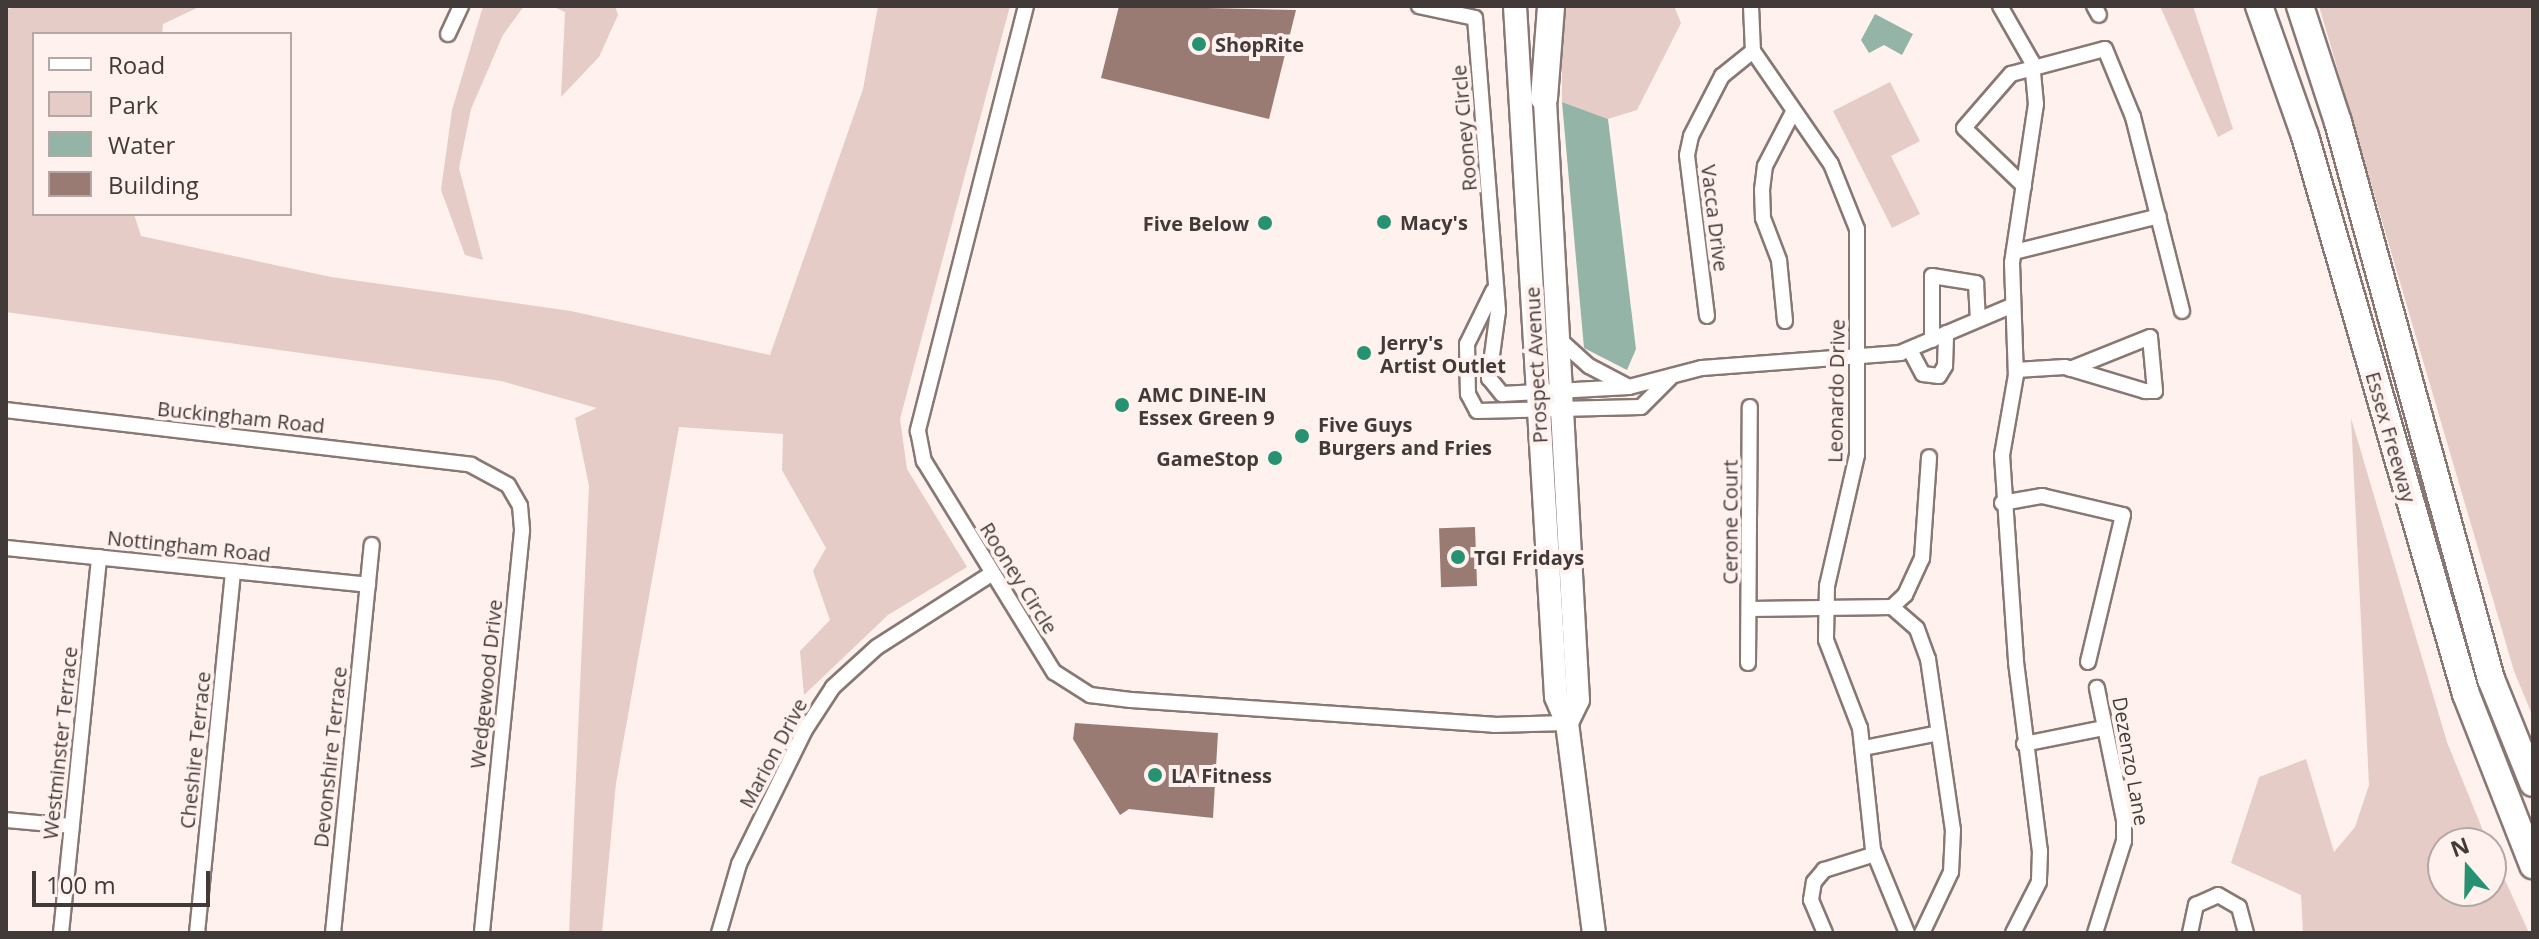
<!DOCTYPE html>
<html>
<head>
<meta charset="utf-8">
<style>
  body { margin:0 }
  #map { position:relative; width:2539px; height:939px; overflow:hidden; background:#fff1ee; font-family:"Open Sans",sans-serif }
  div>[style] { position:absolute }
  .green>* { inset:0; background:#e6ccc6 }
  .water>* { inset:0; background:#94b4a7 }
  .building>* { inset:0; background:#9a7b74; transform-origin:0 0 }
  .roads { filter:drop-shadow(2px 0 #887874) drop-shadow(-2px 0 #887874) drop-shadow(0 2px #887874) drop-shadow(0 -2px #887874) }
  .street>* { height:14px; margin:-7px; padding:0 7px; transform-origin:7px; border-radius:7px; background:#fff }
  .primary>* { height:22px; margin:-11px; padding:0 11px; transform-origin:11px; border-radius:11px; background:#fff }
  .highway>* { height:26px; margin:-13px; padding:0 13px; transform-origin:13px; border-radius:13px; background:#fff }
  .dots>* { width:22px; height:22px; translate:-50% -50%; box-sizing:border-box; border:4px solid #fff1ee; border-radius:50% }
  span { translate:-50% -50%; white-space:nowrap; text-align:center; line-height:1.15; -webkit-text-stroke:8px #fff1ee; paint-order:stroke }
  .poi-label { font-size:20px; color:#413a38; font-weight:700 }
  .left { translate:0 -50%; text-align:left }
  .right { translate:-100% -50%; text-align:right }
  .street-label { font-size:20px; color:#413a38 }
  .frame { position:absolute; inset:0; border:8px solid #413a38; pointer-events:none }
  .legend { position:absolute; left:32px; top:32px; width:260px; height:184px; box-sizing:border-box; background:#fff1ee; border:2px solid #b3a8a5; margin:0; padding:10px 14px; list-style:none; font-size:24px; color:#413a38 }
  .legend li { display:flex; align-items:center; gap:16px; height:40px }
  .legend b { width:40px; border:2px solid #b3a8a5 }
  .north { position:absolute; left:2427px; top:827px; width:80px; height:80px; box-sizing:border-box; background:#fff1ee; border:2px solid #b3a8a5; border-radius:50%; rotate:340deg; font-size:22px; font-weight:700; line-height:32px; text-align:center; color:#413a38 }
  .north::after { content:''; display:block; margin:auto; width:28px; height:36px; background:#279271; clip-path:polygon(50% 0,100% 100%,50% 72%,0 100%) }
  .scale { position:absolute; left:32px; top:871px; width:178px; height:36px; box-sizing:border-box; border:4px solid #413a38; border-top:0; padding-left:10px; font-size:24px; line-height:28px; white-space:nowrap; color:#413a38; -webkit-text-stroke:6px #fff1ee; paint-order:stroke }
</style>
</head>
<body>
<div id="map">
  <div class="green">
    <i style="clip-path:polygon(16px 6px,201px 6px,163px 24px,162px 34px,34px 34px,34px 214px,134px 214px,141px 236px,331px 277px,571px 311px,770px 355px,863px 89px,878px 6px,1010px 6px,900px 419px,907px 469px,967px 567px,888px 615px,804px 695px,800px 651px,830px 620px,813px 571px,826px 548px,782px 470px,783px 434px,679px 427px,616px 783px,602px 933px,569px 933px,589px 486px,575px 418px,597px 408px,501px 381px,6px 312px,6px 10px)"></i>
    <i style="clip-path:polygon(483px 6px,524px 6px,503px 35px,471px 109px,459px 168px,483px 260px,465px 255px,441px 190px,452px 110px)"></i>
    <i style="clip-path:polygon(552px 6px,615px 6px,618px 15px,599px 57px,561px 97px,565px 12px)"></i>
    <i style="clip-path:polygon(1562px 6px,1674px 6px,1681px 23px,1637px 110px,1608px 119px,1562px 102px)"></i>
    <i style="clip-path:polygon(2160px 6px,2193px 6px,2233px 129px,2218px 137px)"></i>
    <i style="clip-path:polygon(2319px 6px,2533px 6px,2533px 717px,2514px 671px)"></i>
    <i style="clip-path:polygon(1890px 82px,1920px 141px,1891px 156px,1920px 214px,1892px 228px,1833px 111px)"></i>
    <i style="clip-path:polygon(2351px 418px,2447px 742px,2488px 843px,2443px 843px,2443px 891px,2491px 891px,2491px 849px,2529px 933px,2303px 933px,2301px 895px,2231px 863px,2259px 777px,2306px 759px,2334px 852px,2355px 827px,2369px 785px)"></i>
  </div>
  <div class="water">
    <i style="clip-path:polygon(1875px 14px,1913px 34px,1902px 55px,1884px 45px,1869px 53px,1861px 40px)"></i>
    <i style="clip-path:polygon(1562px 102px,1608px 119px,1636px 349px,1627px 370px,1584px 348px)"></i>
  </div>
  <div class="building">
    <i style="clip-path:polygon(1119px 6px,1296px 10px,1269px 119px,1101px 78px)"></i>
    <i style="left:1475px;top:527px;width:59px;height:36px;rotate:88deg"></i>
    <i style="clip-path:polygon(1075px 723px,1218px 733px,1213px 818px,1129px 809px,1120px 815px,1073px 739px)"></i>
  </div>
  <div class="roads">
    <div class="street">
      <i style="left:1026px;top:6px;width:439px;rotate:104.3deg"></i>
      <i style="left:918px;top:431px;width:31px;rotate:79deg"></i>
      <i style="left:924px;top:461px;width:248px;rotate:58.4deg"></i>
      <i style="left:1054px;top:672px;width:43px;rotate:32.6deg"></i>
      <i style="left:1090px;top:695px;width:41px;rotate:7deg"></i>
      <i style="left:1131px;top:700px;width:364px;rotate:3.9deg"></i>
      <i style="left:1494px;top:725px;width:73px;rotate:-1.6deg"></i>
      <i style="left:1419px;top:6px;width:57px;rotate:12.1deg"></i>
      <i style="left:1475px;top:18px;width:294px;rotate:85.5deg"></i>
      <i style="left:1498px;top:311px;width:68px;rotate:97.7deg"></i>
      <i style="left:1489px;top:378px;width:21px;rotate:51deg"></i>
      <i style="left:1502px;top:394px;width:127px;rotate:-3.2deg"></i>
      <i style="left:1629px;top:387px;width:75px;rotate:-14.6deg"></i>
      <i style="left:1702px;top:368px;width:199px;rotate:-4.3deg"></i>
      <i style="left:1900px;top:353px;width:121px;rotate:-22.9deg"></i>
      <i style="left:1751px;top:6px;width:45px;rotate:87.5deg"></i>
      <i style="left:1753px;top:51px;width:137px;rotate:55.4deg"></i>
      <i style="left:1831px;top:164px;width:70px;rotate:68.2deg"></i>
      <i style="left:1857px;top:229px;width:226px;rotate:90deg"></i>
      <i style="left:1857px;top:455px;width:134px;rotate:102.9deg"></i>
      <i style="left:1827px;top:586px;width:54px;rotate:91.1deg"></i>
      <i style="left:1826px;top:640px;width:94px;rotate:68.9deg"></i>
      <i style="left:1860px;top:728px;width:123px;rotate:83.9deg"></i>
      <i style="left:1873px;top:850px;width:90px;rotate:67.7deg"></i>
      <i style="left:2000px;top:6px;width:64px;rotate:60.3deg"></i>
      <i style="left:2032px;top:62px;width:42px;rotate:84.6deg"></i>
      <i style="left:2036px;top:104px;width:161px;rotate:98.6deg"></i>
      <i style="left:2012px;top:263px;width:112px;rotate:88deg"></i>
      <i style="left:2016px;top:375px;width:81px;rotate:99.9deg"></i>
      <i style="left:2002px;top:455px;width:207px;rotate:86.1deg"></i>
      <i style="left:2016px;top:662px;width:191px;rotate:82.8deg"></i>
      <i style="left:2040px;top:851px;width:31px;rotate:92deg"></i>
      <i style="left:2039px;top:882px;width:57px;rotate:117deg"></i>
      <i style="left:2094px;top:6px;width:10px;rotate:61deg"></i>
      <i style="left:448px;top:34px;width:31px;rotate:-65deg"></i>
      <i style="left:2024px;top:186px;width:83px;rotate:-136deg"></i>
      <i style="left:1964px;top:128px;width:72px;rotate:-49deg"></i>
      <i style="left:2011px;top:74px;width:97px;rotate:-14.9deg"></i>
      <i style="left:2105px;top:49px;width:74px;rotate:67.6deg"></i>
      <i style="left:2133px;top:117px;width:200px;rotate:75.8deg"></i>
      <i style="left:2014px;top:252px;width:149px;rotate:-13.9deg"></i>
      <i style="left:1493px;top:291px;width:59px;rotate:116.1deg"></i>
      <i style="left:1467px;top:344px;width:50px;rotate:88.9deg"></i>
      <i style="left:1468px;top:394px;width:19px;rotate:62deg"></i>
      <i style="left:1477px;top:411px;width:164px;rotate:-1.4deg"></i>
      <i style="left:1641px;top:407px;width:41px;rotate:-45deg"></i>
      <i style="left:1707px;top:316px;width:162px;rotate:-97.1deg"></i>
      <i style="left:1687px;top:155px;width:19px;rotate:-78deg"></i>
      <i style="left:1691px;top:136px;width:68px;rotate:-62.7deg"></i>
      <i style="left:1722px;top:76px;width:40px;rotate:-39deg"></i>
      <i style="left:1785px;top:321px;width:61px;rotate:-95.6deg"></i>
      <i style="left:1779px;top:260px;width:45px;rotate:-110.9deg"></i>
      <i style="left:1763px;top:218px;width:28px;rotate:-92deg"></i>
      <i style="left:1762px;top:190px;width:24px;rotate:-83deg"></i>
      <i style="left:1765px;top:166px;width:59px;rotate:-62.6deg"></i>
      <i style="left:1560px;top:340px;width:39px;rotate:42deg"></i>
      <i style="left:1589px;top:366px;width:45px;rotate:27.7deg"></i>
      <i style="left:1932px;top:340px;width:64px;rotate:-90deg"></i>
      <i style="left:1932px;top:276px;width:45px;rotate:9deg"></i>
      <i style="left:1976px;top:283px;width:36px;rotate:87deg"></i>
      <i style="left:1910px;top:350px;width:27px;rotate:62deg"></i>
      <i style="left:1923px;top:374px;width:16px;rotate:7deg"></i>
      <i style="left:1939px;top:376px;width:12px;rotate:-59deg"></i>
      <i style="left:1945px;top:366px;width:33px;rotate:-88deg"></i>
      <i style="left:2016px;top:370px;width:49px;rotate:-3.5deg"></i>
      <i style="left:2065px;top:367px;width:84px;rotate:16.7deg"></i>
      <i style="left:2145px;top:391px;width:10px"></i>
      <i style="left:2155px;top:391px;width:54px;rotate:-95.3deg"></i>
      <i style="left:2150px;top:337px;width:86px;rotate:158.2deg"></i>
      <i style="left:6px;top:410px;width:468px;rotate:6.7deg"></i>
      <i style="left:471px;top:465px;width:42px;rotate:28.4deg"></i>
      <i style="left:508px;top:485px;width:24px;rotate:60deg"></i>
      <i style="left:520px;top:506px;width:25px;rotate:85deg"></i>
      <i style="left:522px;top:531px;width:404px;rotate:95.7deg"></i>
      <i style="left:2002px;top:503px;width:41px;rotate:-9.9deg"></i>
      <i style="left:2042px;top:496px;width:83px;rotate:13.2deg"></i>
      <i style="left:2123px;top:515px;width:151px;rotate:103.4deg"></i>
      <i style="left:6px;top:548px;width:364px;rotate:5.8deg"></i>
      <i style="left:1892px;top:607px;width:33px;rotate:41deg"></i>
      <i style="left:1917px;top:629px;width:32px;rotate:70deg"></i>
      <i style="left:1928px;top:659px;width:173px;rotate:81.7deg"></i>
      <i style="left:1953px;top:830px;width:42px;rotate:92.7deg"></i>
      <i style="left:1951px;top:872px;width:68px;rotate:115.4deg"></i>
      <i style="left:1750px;top:609px;width:142px;rotate:-0.8deg"></i>
      <i style="left:1892px;top:607px;width:18px;rotate:-43deg"></i>
      <i style="left:1905px;top:595px;width:41px;rotate:-65.3deg"></i>
      <i style="left:1922px;top:558px;width:101px;rotate:-86deg"></i>
      <i style="left:1748px;top:663px;width:256px;rotate:-89.6deg"></i>
      <i style="left:2024px;top:744px;width:82px;rotate:-11.3deg"></i>
      <i style="left:1864px;top:748px;width:76px;rotate:-11.3deg"></i>
      <i style="left:6px;top:820px;width:66px;rotate:5.2deg"></i>
      <i style="left:61px;top:933px;width:378px;rotate:-84.2deg"></i>
      <i style="left:197px;top:933px;width:364px;rotate:-84.3deg"></i>
      <i style="left:333px;top:933px;width:390px;rotate:-84.3deg"></i>
      <i style="left:719px;top:933px;width:72px;rotate:-73.8deg"></i>
      <i style="left:739px;top:864px;width:149px;rotate:-63.8deg"></i>
      <i style="left:805px;top:730px;width:51px;rotate:-56.9deg"></i>
      <i style="left:833px;top:687px;width:59px;rotate:-42.3deg"></i>
      <i style="left:877px;top:647px;width:135px;rotate:-32.6deg"></i>
      <i style="left:1825px;top:933px;width:36px;rotate:-113deg"></i>
      <i style="left:1811px;top:900px;width:18px;rotate:-81deg"></i>
      <i style="left:1814px;top:882px;width:16px;rotate:-50deg"></i>
      <i style="left:1824px;top:870px;width:53px;rotate:-17.4deg"></i>
      <i style="left:2095px;top:933px;width:96px;rotate:-72.5deg"></i>
      <i style="left:2124px;top:841px;width:21px;rotate:-90deg"></i>
      <i style="left:2124px;top:820px;width:135px;rotate:-101.6deg"></i>
      <i style="left:2190px;top:933px;width:29px;rotate:-78deg"></i>
      <i style="left:2196px;top:905px;width:24px;rotate:-24deg"></i>
      <i style="left:2218px;top:895px;width:24px;rotate:30deg"></i>
      <i style="left:2239px;top:907px;width:27px;rotate:75deg"></i>
    </div>
    <div class="primary">
      <i style="left:1515px;top:6px;width:692px;rotate:86.6deg"></i>
      <i style="left:1556px;top:697px;width:28px;rotate:67deg"></i>
      <i style="left:1567px;top:723px;width:212px;rotate:82.7deg"></i>
      <i style="left:1544px;top:83px;width:618px;rotate:86.85deg"></i>
      <i style="left:1578px;top:700px;width:25px;rotate:116deg"></i>
    </div>
    <div class="highway">
      <i style="left:2259px;top:6px;width:138px;rotate:70.5deg"></i>
      <i style="left:2305px;top:136px;width:581px;rotate:73.91deg"></i>
      <i style="left:2466px;top:694px;width:184px;rotate:68.6deg"></i>
      <i style="left:2300px;top:6px;width:122px;rotate:71.9deg"></i>
      <i style="left:2338px;top:122px;width:578px;rotate:74.64deg"></i>
      <i style="left:2491px;top:679px;width:112px;rotate:68deg"></i>
      <i style="left:1544px;top:98px;width:92px;rotate:-85.6deg"></i>
    </div>
  </div>
  <div class="dots">
    <i style="left:1199px;top:44px;background:#279271"></i>
    <i style="left:1384px;top:222px;background:#279271"></i>
    <i style="left:1265px;top:223px;background:#279271"></i>
    <i style="left:1364px;top:353px;background:#279271"></i>
    <i style="left:1122px;top:405px;background:#279271"></i>
    <i style="left:1302px;top:436px;background:#279271"></i>
    <i style="left:1275px;top:458px;background:#279271"></i>
    <i style="left:1458px;top:557px;background:#279271"></i>
    <i style="left:1155px;top:775px;background:#279271"></i>
  </div>
  <div class="poi-label">
    <span class="left" style="left:1215px;top:44px">ShopRite</span>
    <span class="left" style="left:1400px;top:222px">Macy's</span>
    <span class="right" style="left:1249px;top:223px">Five Below</span>
    <span class="left" style="left:1380px;top:354px">Jerry's<br>Artist Outlet</span>
    <span class="left" style="left:1138px;top:406px">AMC DINE-IN<br>Essex Green 9</span>
    <span class="left" style="left:1318px;top:436px">Five Guys<br>Burgers and Fries</span>
    <span class="right" style="left:1259px;top:458px">GameStop</span>
    <span class="left" style="left:1474px;top:557px">TGI Fridays</span>
    <span class="left" style="left:1171px;top:775px">LA Fitness</span>
  </div>
  <div class="street-label">
    <span style="left:1464px;top:128px;rotate:-95deg">Rooney Circle</span>
    <span style="left:1715px;top:218px;rotate:83deg">Vacca Drive</span>
    <span style="left:1536px;top:365px;rotate:-93deg">Prospect Avenue</span>
    <span style="left:1836px;top:391px;rotate:-89deg">Leonardo Drive</span>
    <span style="left:241px;top:417px;rotate:6deg">Buckingham Road</span>
    <span style="left:2391px;top:437px;rotate:74deg">Essex Freeway</span>
    <span style="left:1730px;top:522px;rotate:-90deg">Cerone Court</span>
    <span style="left:189px;top:546px;rotate:6deg">Nottingham Road</span>
    <span style="left:1019px;top:578px;rotate:58deg">Rooney Circle</span>
    <span style="left:486px;top:684px;rotate:-84deg">Wedgewood Drive</span>
    <span style="left:60px;top:743px;rotate:-84deg">Westminster Terrace</span>
    <span style="left:195px;top:750px;rotate:-84deg">Cheshire Terrace</span>
    <span style="left:773px;top:753px;rotate:-62deg">Marion Drive</span>
    <span style="left:330px;top:757px;rotate:-84deg">Devonshire Terrace</span>
    <span style="left:2131px;top:761px;rotate:80deg">Dezenzo Lane</span>
  </div>
  <div class="frame"></div>
  <ul class="legend">
  <li><b style="height:10px;background:#fff"></b>Road</li>
  <li><b style="height:22px;background:#e6ccc6"></b>Park</li>
  <li><b style="height:22px;background:#94b4a7"></b>Water</li>
  <li><b style="height:22px;background:#9a7b74"></b>Building</li>
  </ul>
  <div class="north">N</div>
  <div class="scale">100 m</div>
</div>
</body>
</html>
